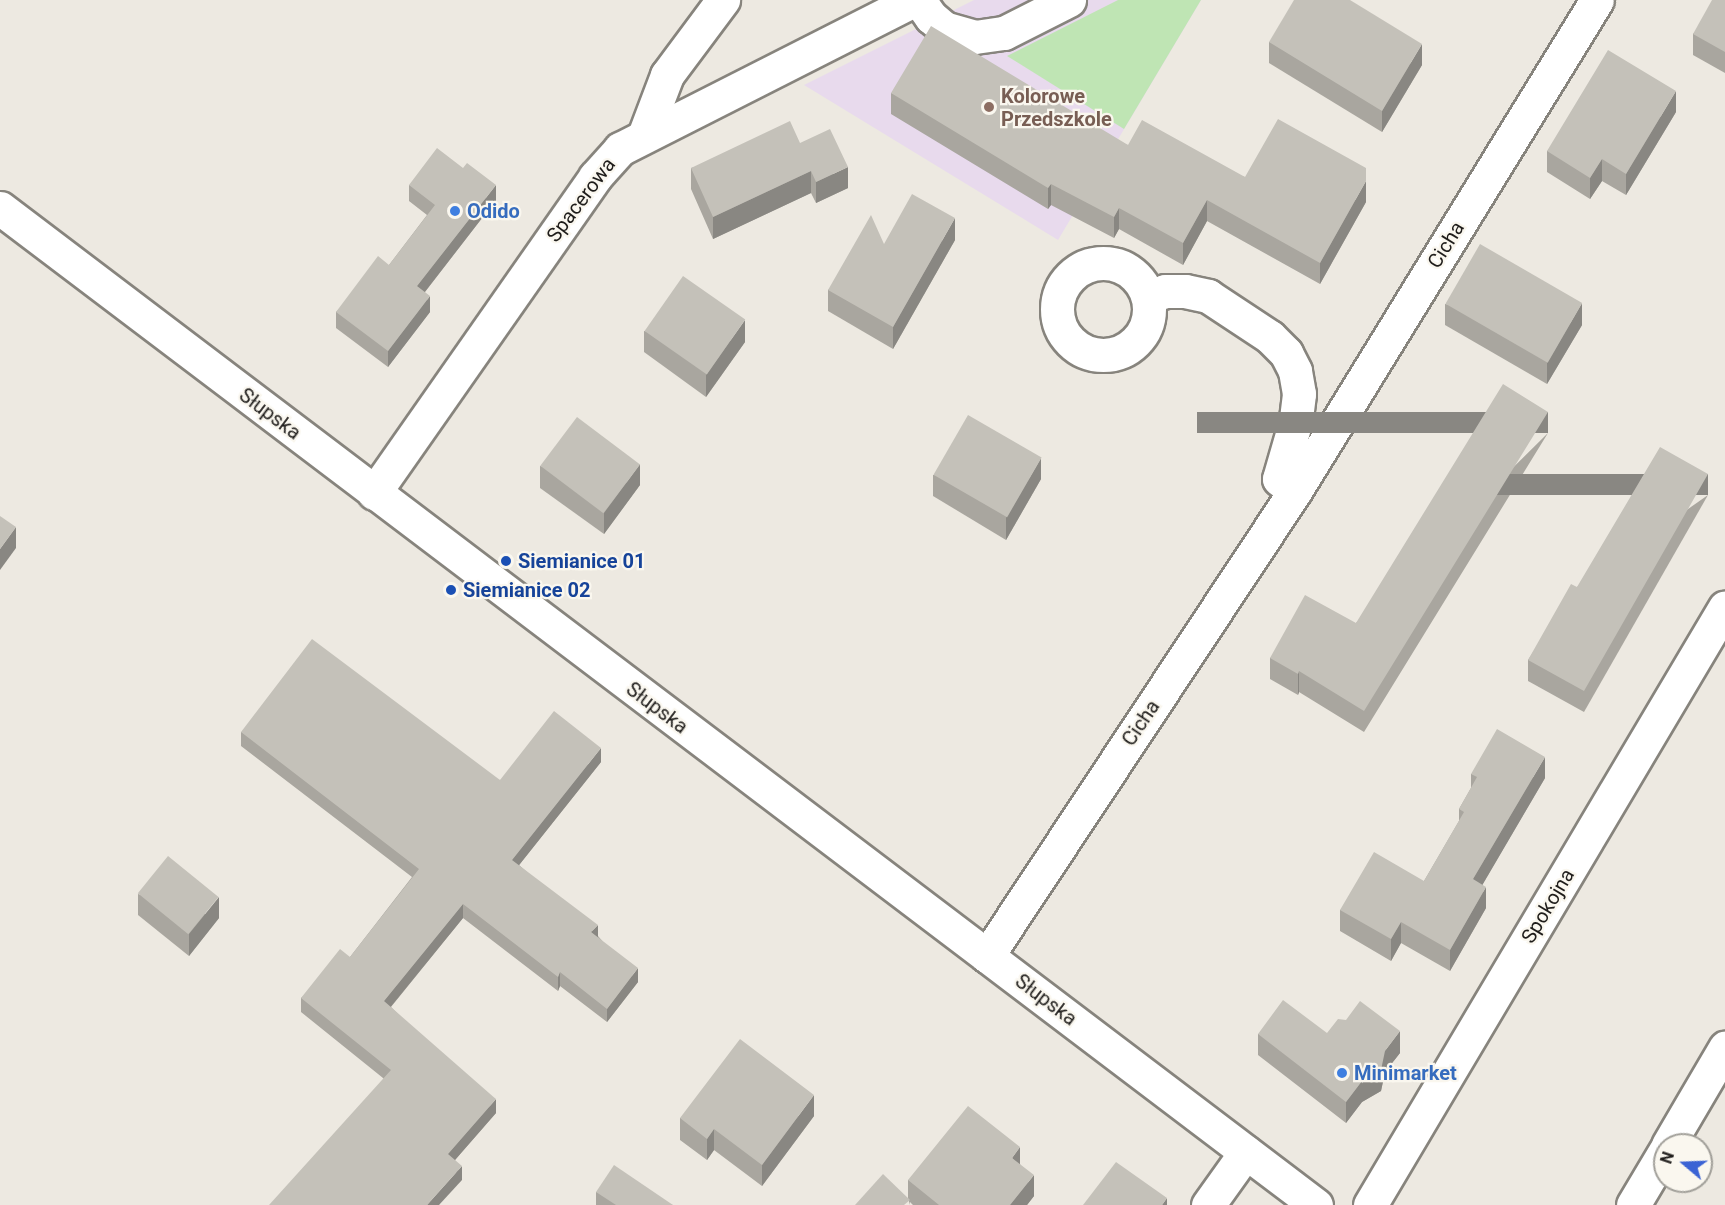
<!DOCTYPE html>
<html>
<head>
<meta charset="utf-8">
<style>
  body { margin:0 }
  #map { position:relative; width:1725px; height:1205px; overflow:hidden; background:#ede9e1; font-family:Roboto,sans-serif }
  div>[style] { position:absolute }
  .education>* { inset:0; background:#e8daed }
  .green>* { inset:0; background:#bfe5b4 }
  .roads { filter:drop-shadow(2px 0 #87847d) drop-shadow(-2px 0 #87847d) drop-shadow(0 2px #87847d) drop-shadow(0 -2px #87847d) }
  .minor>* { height:33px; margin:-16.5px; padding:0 16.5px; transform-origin:16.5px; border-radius:16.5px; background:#fff }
  .minor>.ring { margin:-16.5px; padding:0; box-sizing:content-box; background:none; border:33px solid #fff; border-radius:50% }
  .major>* { height:33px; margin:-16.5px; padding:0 16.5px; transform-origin:16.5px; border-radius:16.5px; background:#fff }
  .wall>* { inset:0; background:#a9a69f }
  .shaded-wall>* { inset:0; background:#898782; transform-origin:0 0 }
  .building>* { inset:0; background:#c4c1b9; transform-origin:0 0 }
  .dots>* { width:16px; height:16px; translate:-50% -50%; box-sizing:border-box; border:3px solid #faf7ef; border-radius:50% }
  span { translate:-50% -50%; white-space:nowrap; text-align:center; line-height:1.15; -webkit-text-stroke:4.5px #faf7ef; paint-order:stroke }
  .education-label { font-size:20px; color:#785e54; font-weight:700 }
  .left { translate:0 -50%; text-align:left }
  .street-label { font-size:20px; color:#1f1d1b }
  .shop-label { font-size:20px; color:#366cbe; font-weight:700 }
  .transit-label { font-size:20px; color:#164399; font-weight:700 }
  .north { position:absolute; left:1653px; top:1133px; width:60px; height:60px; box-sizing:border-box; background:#faf7ef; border:2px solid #a2a09a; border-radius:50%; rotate:289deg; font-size:16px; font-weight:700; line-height:24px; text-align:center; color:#1f1d1b }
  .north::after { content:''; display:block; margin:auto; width:21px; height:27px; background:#3b63d4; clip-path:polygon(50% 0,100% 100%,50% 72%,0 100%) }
</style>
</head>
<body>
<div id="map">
  <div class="education">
    <i style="clip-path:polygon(974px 0,1201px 0,1058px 240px,804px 85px)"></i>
  </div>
  <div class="green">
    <i style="clip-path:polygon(1118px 0,1201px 0,1124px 129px,1007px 56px)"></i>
  </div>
  <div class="roads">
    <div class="minor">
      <i style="left:919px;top:0;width:21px;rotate:55deg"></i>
      <i style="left:931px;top:17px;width:17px;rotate:40deg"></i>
      <i style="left:944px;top:28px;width:32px;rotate:16deg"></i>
      <i style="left:975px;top:37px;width:29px;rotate:-8deg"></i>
      <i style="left:1004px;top:33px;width:73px;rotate:-26.9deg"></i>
      <i style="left:645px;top:133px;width:62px;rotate:-69.2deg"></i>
      <i style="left:667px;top:75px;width:94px;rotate:-53.3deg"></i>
      <i class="ring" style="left:1057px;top:263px;width:59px;height:59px"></i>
      <i style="left:1148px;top:297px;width:18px;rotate:-19deg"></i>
      <i style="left:1165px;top:291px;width:20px"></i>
      <i style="left:1185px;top:291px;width:24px;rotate:12deg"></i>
      <i style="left:1208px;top:296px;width:74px;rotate:33.5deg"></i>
      <i style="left:1270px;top:337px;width:23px;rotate:45deg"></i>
      <i style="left:1286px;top:353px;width:20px;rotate:63deg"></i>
      <i style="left:1295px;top:371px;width:23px;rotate:80deg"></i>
      <i style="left:1299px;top:394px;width:26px;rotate:97deg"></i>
      <i style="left:1296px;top:420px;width:61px;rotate:106.1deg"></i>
      <i style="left:1279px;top:479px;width:20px;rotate:37deg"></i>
      <i style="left:374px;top:493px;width:386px;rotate:-55deg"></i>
      <i style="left:595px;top:177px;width:38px;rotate:-48deg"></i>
      <i style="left:620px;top:149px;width:330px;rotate:-26.9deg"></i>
      <i style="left:987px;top:956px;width:558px;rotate:-56.48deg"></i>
      <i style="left:1295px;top:491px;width:576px;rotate:-58.41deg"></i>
      <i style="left:1668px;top:1145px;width:113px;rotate:-59.6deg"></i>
      <i style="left:1208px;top:1205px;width:65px;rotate:-54.4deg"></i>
      <i style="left:1370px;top:1205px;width:695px;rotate:-59.3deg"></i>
      <i style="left:1633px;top:1205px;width:63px;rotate:-59.3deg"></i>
    </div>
    <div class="major">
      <i style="left:0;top:208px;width:1651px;rotate:37.15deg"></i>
    </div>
  </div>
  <div class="wall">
    <i style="clip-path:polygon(1725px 0,1725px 73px,1693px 55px,1693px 34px)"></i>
    <i style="clip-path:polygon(1269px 42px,1422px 65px,1382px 132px,1269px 63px)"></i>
    <i style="clip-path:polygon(891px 93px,1128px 145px,1245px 177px,1366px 202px,1320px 284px,1207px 221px,1183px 265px,1119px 229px,1114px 238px,1051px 205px,1048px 209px,891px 114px)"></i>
    <i style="clip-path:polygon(1676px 112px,1626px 195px,1602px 181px,1590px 199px,1547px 172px,1547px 151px)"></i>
    <i style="clip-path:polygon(800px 143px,848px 188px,816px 203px,811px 193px,713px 239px,691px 189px,691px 168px)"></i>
    <i style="clip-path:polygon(409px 185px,496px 200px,425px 292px,430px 312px,388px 367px,336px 328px,336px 312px,389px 265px,427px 215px,409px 201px)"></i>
    <i style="clip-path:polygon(955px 240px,893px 349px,828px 311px,828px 290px,884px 244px)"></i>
    <i style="clip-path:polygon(1445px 304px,1582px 325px,1547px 384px,1445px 325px)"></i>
    <i style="clip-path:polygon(644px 331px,745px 342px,706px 397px,644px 352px)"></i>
    <i style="clip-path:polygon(1548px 433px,1364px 732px,1299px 692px,1298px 695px,1270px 679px,1270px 658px,1356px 623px)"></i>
    <i style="clip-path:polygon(540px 466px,640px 485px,604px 534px,540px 488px)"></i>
    <i style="clip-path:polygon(933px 475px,1041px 479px,1006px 540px,933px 496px)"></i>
    <i style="clip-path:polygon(1708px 495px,1584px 712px,1528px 681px,1528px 660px,1577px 587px)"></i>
    <i style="clip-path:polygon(241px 732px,500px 780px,601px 762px,519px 865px,598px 936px,638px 982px,607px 1022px,560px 986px,558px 991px,463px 918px,391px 1007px,496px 1113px,455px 1160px,462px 1180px,383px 1078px,301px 1012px,301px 998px,350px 957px,412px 877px,241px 746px)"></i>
    <i style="clip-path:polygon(1471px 774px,1545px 778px,1482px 885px,1486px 908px,1450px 971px,1401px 943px,1391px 961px,1340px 931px,1340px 910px,1424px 881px,1459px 821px,1459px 809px,1471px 788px)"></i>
    <i style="clip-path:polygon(138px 894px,219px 918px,189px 956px,138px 915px)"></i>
    <i style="clip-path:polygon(1327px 1033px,1400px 1053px,1385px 1072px,1381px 1091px,1362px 1102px,1346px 1123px,1258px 1055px,1258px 1034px)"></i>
    <i style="clip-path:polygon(814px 1116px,762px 1186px,714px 1150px,707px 1160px,680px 1140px,680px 1118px)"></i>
    <i style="clip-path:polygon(1020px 1164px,1034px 1196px,1027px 1205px,913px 1205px,910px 1202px,910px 1205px,908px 1198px,908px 1180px)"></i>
    <i style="clip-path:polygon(596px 1192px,673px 1205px,596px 1205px)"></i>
  </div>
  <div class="shaded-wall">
    <i style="clip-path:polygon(1422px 44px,1422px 65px,1382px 132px,1382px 111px)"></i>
    <i style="clip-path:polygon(1676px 91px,1676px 112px,1626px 195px,1626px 174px)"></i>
    <i style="clip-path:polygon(1602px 159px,1602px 181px,1590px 199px,1590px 178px)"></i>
    <i style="clip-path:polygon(848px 167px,848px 188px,816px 203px,816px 182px)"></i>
    <i style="clip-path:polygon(811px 171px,811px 193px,713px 239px,713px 217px)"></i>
    <i style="clip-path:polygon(1366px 181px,1366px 202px,1320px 284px,1320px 263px)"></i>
    <i style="clip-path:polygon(1051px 184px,1051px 205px,1048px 209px,1048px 188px)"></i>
    <i style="clip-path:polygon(496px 185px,496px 200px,417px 302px,417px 286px)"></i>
    <i style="clip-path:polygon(1207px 200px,1207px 221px,1183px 265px,1183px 243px)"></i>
    <i style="clip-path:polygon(1119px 208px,1119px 229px,1114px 238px,1114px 217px)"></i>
    <i style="clip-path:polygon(955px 218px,955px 240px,893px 349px,893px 327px)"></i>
    <i style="clip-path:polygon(430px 296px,430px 312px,388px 367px,388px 351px)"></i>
    <i style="clip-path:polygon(1582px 303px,1582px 325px,1547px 384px,1547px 363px)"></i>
    <i style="clip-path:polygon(745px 320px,745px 342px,706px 397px,706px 375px)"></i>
    <i style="left:1548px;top:412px;width:21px;height:351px;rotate:90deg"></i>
    <i style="clip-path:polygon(1041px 458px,1041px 479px,1006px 540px,1006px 518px)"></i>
    <i style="clip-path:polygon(640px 464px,640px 485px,604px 534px,604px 513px)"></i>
    <i style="left:1708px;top:474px;width:21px;height:250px;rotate:90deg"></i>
    <i style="clip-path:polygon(16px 527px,16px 548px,0 570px,0 549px)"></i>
    <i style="clip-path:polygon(1299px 671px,1299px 692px,1298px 695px,1298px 674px)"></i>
    <i style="clip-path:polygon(601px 748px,601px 762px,512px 874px,512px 860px)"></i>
    <i style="clip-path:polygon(1545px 757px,1545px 778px,1473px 901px,1473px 879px)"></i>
    <i style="clip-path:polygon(1486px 887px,1486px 908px,1450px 971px,1450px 950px)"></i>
    <i style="clip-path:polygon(219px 897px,219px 918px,189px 956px,189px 934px)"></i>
    <i style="clip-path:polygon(463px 904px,463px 918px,384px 1015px,384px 1001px)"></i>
    <i style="clip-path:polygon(1401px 922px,1401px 943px,1391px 961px,1391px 939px)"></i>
    <i style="clip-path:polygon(598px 925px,598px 939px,591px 932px)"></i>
    <i style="clip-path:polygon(638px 968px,638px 982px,607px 1022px,607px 1009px)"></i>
    <i style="clip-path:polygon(560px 972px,560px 986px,558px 991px,558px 977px)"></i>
    <i style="clip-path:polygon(1400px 1031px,1400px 1053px,1385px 1072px,1381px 1091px,1362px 1102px,1346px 1123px,1346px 1102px)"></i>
    <i style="clip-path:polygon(814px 1095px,814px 1116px,762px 1186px,762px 1165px)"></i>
    <i style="clip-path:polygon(496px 1099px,496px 1113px,448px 1168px,448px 1154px)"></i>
    <i style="clip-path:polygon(714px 1129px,714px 1150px,707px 1160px,707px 1139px)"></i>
    <i style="clip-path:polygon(1020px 1147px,1020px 1169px,1012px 1158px)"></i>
    <i style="clip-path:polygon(462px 1166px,462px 1180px,439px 1205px,427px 1205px)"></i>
    <i style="clip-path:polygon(1034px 1175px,1034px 1196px,1027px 1205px,1010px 1205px)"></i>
    <i style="clip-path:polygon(1167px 1198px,1167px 1205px,1162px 1205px)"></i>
  </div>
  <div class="building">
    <i style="clip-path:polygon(1294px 0,1350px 0,1422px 44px,1382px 111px,1269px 42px)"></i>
    <i style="clip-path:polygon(1712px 0,1725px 0,1725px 52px,1693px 34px)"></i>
    <i style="clip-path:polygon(931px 26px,1128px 145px,1142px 120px,1245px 177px,1278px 119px,1366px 168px,1366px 181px,1320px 263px,1207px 200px,1183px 243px,1119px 208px,1114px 217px,1051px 184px,1048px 188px,891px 93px)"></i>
    <i style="clip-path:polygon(1608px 50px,1676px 91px,1626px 174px,1602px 159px,1590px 178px,1547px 151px)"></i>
    <i style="clip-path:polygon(790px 121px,800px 143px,830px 129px,848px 167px,816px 182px,811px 171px,713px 217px,691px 168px)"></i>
    <i style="clip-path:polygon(437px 148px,463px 168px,467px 163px,496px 185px,417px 286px,430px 296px,388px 351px,336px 312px,378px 256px,389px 265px,435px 205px,409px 185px)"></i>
    <i style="clip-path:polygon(912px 194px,955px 218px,893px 327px,828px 290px,871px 215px,884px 244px)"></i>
    <i style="left:1480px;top:244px;width:118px;height:69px;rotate:30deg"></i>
    <i style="left:683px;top:276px;width:76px;height:67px;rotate:35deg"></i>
    <i style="clip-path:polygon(1503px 384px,1548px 412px,1364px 711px,1299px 671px,1298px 674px,1270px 658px,1305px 595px,1356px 623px)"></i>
    <i style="left:968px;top:415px;width:85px;height:69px;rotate:30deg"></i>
    <i style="left:577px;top:417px;width:79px;height:61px;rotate:37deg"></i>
    <i style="clip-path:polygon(1660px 447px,1708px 474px,1584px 691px,1528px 660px,1571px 584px,1577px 587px)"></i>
    <i style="clip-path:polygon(0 516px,16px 527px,0 549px)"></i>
    <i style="clip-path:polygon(312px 639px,500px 780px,554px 711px,601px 748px,512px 860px,598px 925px,591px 932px,638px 968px,607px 1009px,560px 972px,558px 977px,463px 904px,384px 1001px,496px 1099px,448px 1154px,462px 1166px,427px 1205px,269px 1205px,391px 1070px,301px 998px,340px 949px,350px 957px,419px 869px,241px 732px)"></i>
    <i style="clip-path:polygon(1497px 729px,1545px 757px,1473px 879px,1486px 887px,1450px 950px,1401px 922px,1391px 939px,1340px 910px,1374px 852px,1424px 881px,1464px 812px,1459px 809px,1477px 777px,1471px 774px)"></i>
    <i style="left:168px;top:856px;width:65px;height:48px;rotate:39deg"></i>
    <i style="clip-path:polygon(1283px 1000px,1327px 1033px,1338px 1019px,1346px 1020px,1360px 1001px,1400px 1031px,1385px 1051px,1381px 1070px,1362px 1081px,1346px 1102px,1258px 1034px)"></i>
    <i style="clip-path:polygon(740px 1039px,814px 1095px,762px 1165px,714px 1129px,707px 1139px,680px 1118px)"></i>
    <i style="clip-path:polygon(968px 1106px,1020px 1147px,1012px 1158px,1034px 1175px,1010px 1205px,939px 1205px,908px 1180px)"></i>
    <i style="clip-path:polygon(1116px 1162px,1167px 1198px,1162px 1205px,1083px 1205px)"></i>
    <i style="clip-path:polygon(614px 1165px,673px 1205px,616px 1205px,596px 1192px)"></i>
    <i style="clip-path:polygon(883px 1174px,910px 1200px,904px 1205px,855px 1205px)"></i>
  </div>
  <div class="dots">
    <i style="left:989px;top:107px;background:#8d6e63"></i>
    <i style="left:455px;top:211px;background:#3f7fe0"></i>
    <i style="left:506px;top:561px;background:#1a4fb4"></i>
    <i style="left:451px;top:590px;background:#1a4fb4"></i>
    <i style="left:1342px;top:1073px;background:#3f7fe0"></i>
  </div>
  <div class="education-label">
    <span class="left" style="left:1001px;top:108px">Kolorowe<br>Przedszkole</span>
  </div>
  <div class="street-label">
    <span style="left:581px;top:200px;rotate:-53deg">Spacerowa</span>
    <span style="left:1446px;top:245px;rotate:-58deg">Cicha</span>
    <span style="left:270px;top:414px;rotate:37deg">Słupska</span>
    <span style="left:657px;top:708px;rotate:37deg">Słupska</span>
    <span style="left:1141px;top:723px;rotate:-56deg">Cicha</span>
    <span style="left:1548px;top:906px;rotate:-59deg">Spokojna</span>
    <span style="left:1046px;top:1000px;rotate:37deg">Słupska</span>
  </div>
  <div class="shop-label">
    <span class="left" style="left:467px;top:211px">Odido</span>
    <span class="left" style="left:1354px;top:1073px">Minimarket</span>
  </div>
  <div class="transit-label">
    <span class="left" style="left:518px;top:561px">Siemianice 01</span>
    <span class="left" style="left:463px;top:590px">Siemianice 02</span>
  </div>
  <div class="north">N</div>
</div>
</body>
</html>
